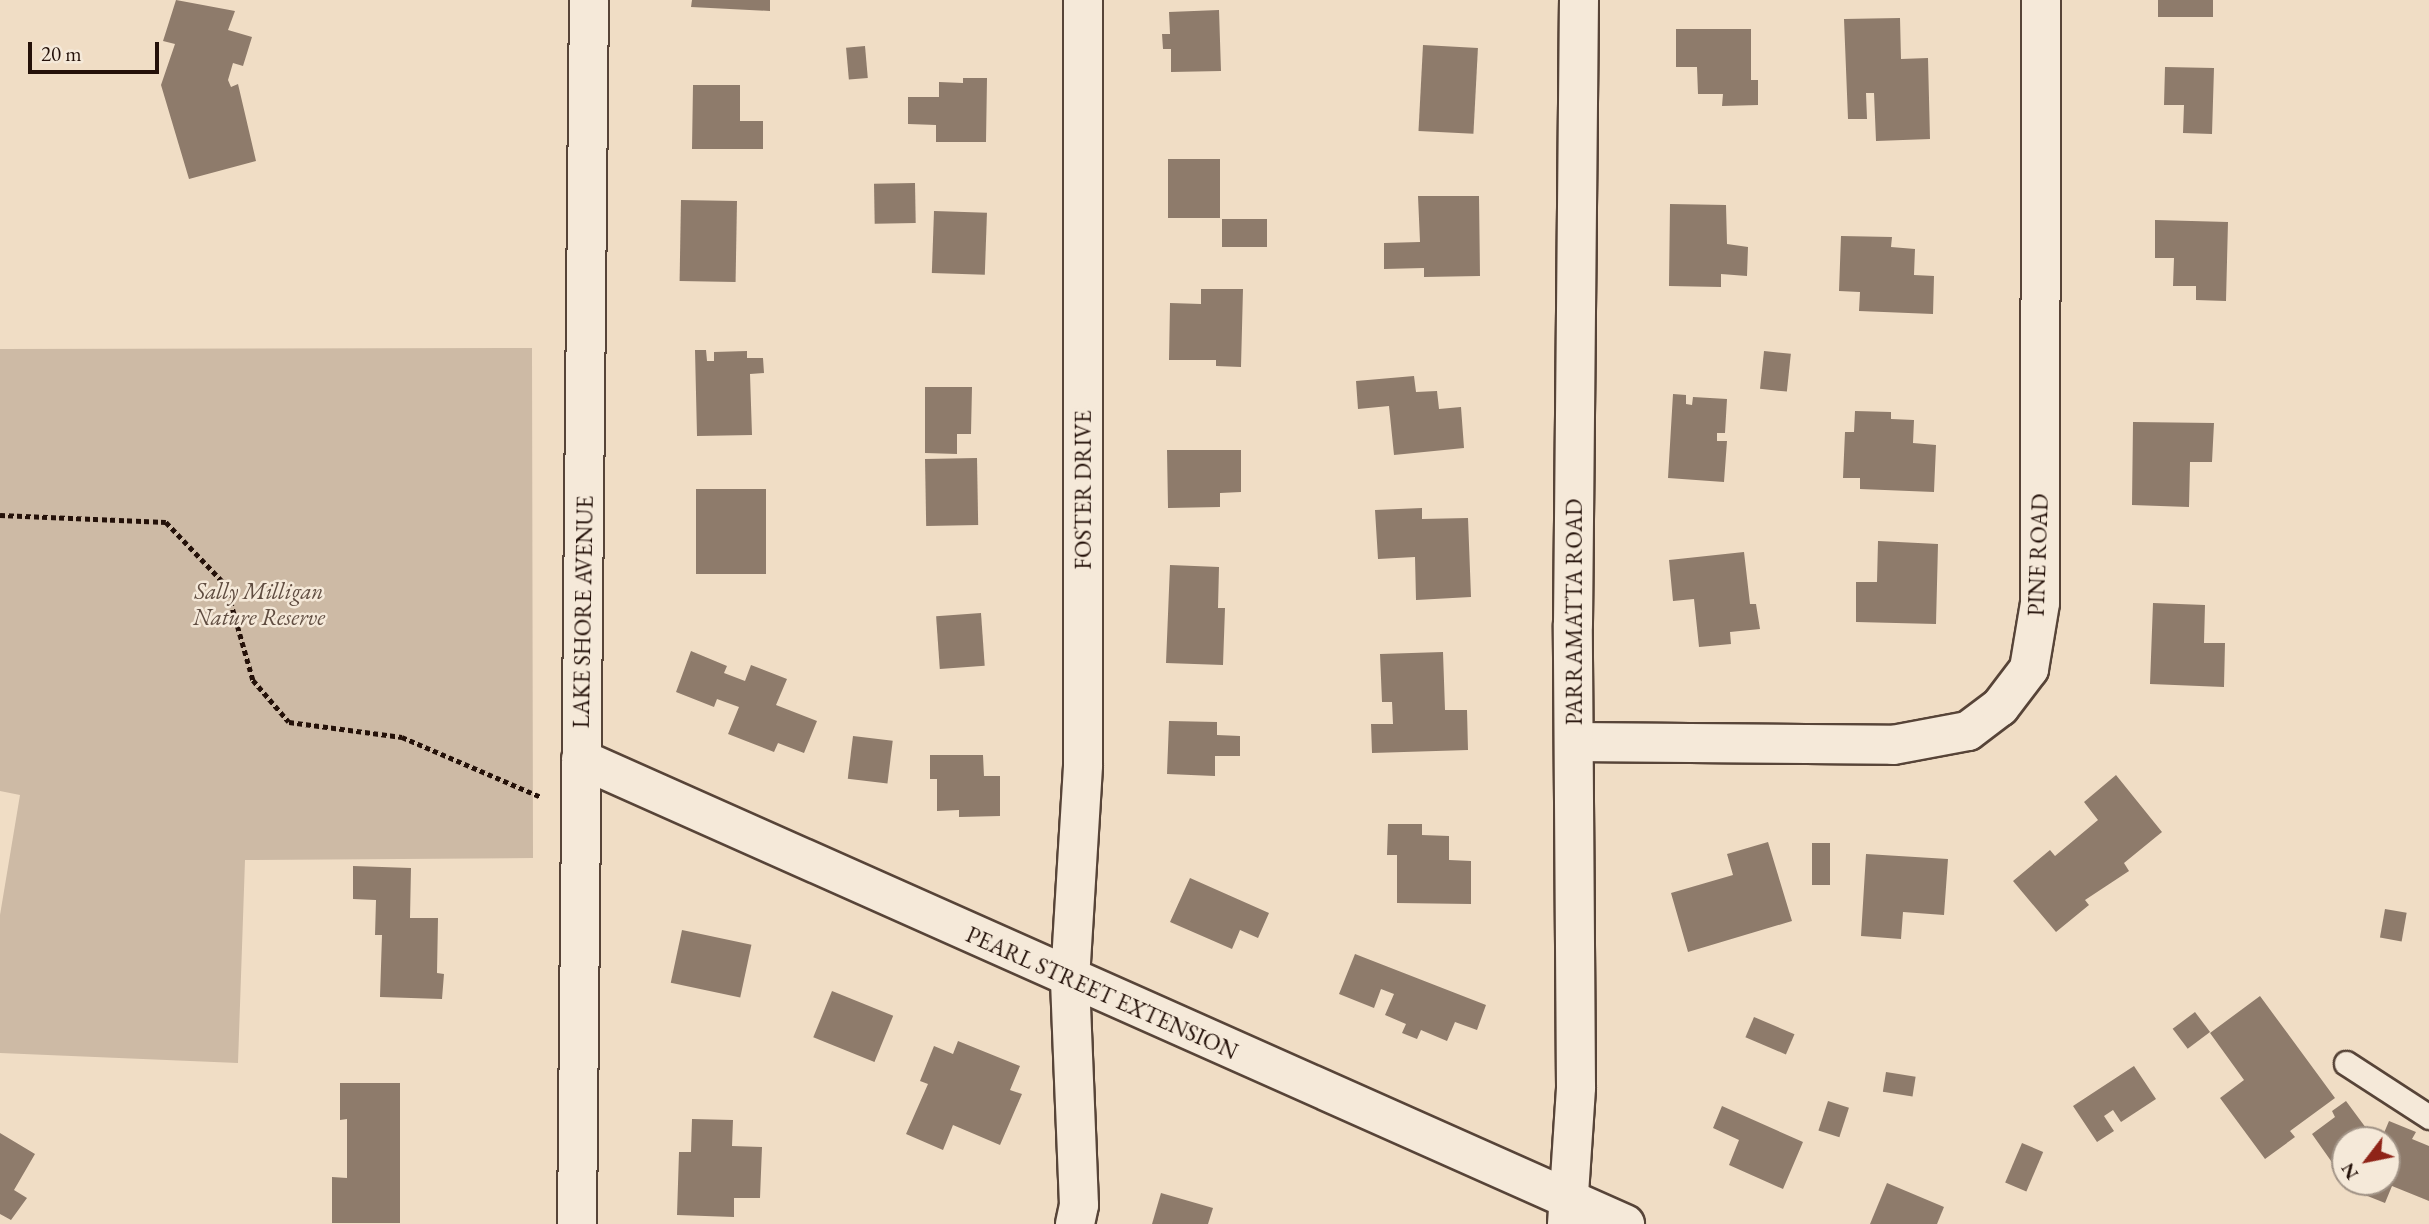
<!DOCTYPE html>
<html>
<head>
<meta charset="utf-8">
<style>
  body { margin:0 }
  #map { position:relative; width:2429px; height:1224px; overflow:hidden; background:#f0ddc5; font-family:"EB Garamond",serif }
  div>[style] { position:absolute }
  .green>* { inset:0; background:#cdbaa5 }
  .building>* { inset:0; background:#8e7b6b; transform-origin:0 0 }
  .path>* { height:4.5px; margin-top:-2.25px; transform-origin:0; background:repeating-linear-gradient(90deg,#241109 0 5px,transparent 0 8.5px) }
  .roads { filter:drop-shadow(2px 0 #574438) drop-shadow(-2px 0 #574438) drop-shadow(0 2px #574438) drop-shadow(0 -2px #574438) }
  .lane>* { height:23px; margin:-11.5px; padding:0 11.5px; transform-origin:11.5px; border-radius:11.5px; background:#f5e9d9 }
  .street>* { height:38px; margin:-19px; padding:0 19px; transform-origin:19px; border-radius:19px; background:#f5e9d9 }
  span { translate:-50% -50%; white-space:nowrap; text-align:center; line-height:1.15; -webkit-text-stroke:5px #f5e9d9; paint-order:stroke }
  .street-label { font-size:23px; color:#241109 }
  .park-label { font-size:23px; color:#5f4c40; font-style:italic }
  .north { position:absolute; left:2331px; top:1126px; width:70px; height:70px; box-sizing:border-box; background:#f5e9d9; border:2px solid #a19386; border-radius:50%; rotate:238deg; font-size:19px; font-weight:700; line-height:28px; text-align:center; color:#241109 }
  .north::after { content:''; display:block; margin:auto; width:24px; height:32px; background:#8f2418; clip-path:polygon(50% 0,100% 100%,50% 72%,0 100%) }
  .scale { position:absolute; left:28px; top:42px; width:131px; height:32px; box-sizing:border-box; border:4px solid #241109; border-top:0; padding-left:9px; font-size:21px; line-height:24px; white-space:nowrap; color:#241109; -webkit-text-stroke:5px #f5e9d9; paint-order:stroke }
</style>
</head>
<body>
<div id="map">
  <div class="green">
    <i style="clip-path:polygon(532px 348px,533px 858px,245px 860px,238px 1063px,0 1053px,0 915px,20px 795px,0 791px,0 349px)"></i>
  </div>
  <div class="building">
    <i style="clip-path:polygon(176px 0,235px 11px,228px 30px,252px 37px,243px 66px,233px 63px,228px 80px,231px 87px,238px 84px,256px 161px,189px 179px,161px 85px,175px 44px,163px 41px)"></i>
    <i style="clip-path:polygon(692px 0,770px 0,770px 11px,691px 7px)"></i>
    <i style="left:2158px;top:0;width:55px;height:17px"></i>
    <i style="clip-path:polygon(1219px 10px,1221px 71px,1171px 72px,1171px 49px,1163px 49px,1162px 34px,1170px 34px,1169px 12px)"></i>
    <i style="clip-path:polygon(1900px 18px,1901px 59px,1928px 58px,1930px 139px,1876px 141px,1874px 93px,1866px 93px,1867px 119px,1848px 119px,1844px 19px)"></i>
    <i style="clip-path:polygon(1676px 29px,1751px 29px,1751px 80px,1758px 80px,1758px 105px,1722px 106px,1723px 94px,1698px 94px,1697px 67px,1676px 67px)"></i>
    <i style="left:1423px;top:45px;width:55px;height:86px;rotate:3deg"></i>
    <i style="left:865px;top:46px;width:32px;height:19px;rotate:85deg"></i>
    <i style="clip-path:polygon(2165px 67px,2214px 68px,2212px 134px,2183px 133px,2184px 105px,2164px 105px)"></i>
    <i style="clip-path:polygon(963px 78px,987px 78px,986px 142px,936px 142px,936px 125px,908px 124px,908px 97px,939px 97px,939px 82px,963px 83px)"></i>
    <i style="clip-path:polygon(693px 85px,740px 85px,740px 121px,763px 121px,763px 149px,692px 149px)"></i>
    <i style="left:1220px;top:159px;width:59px;height:52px;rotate:90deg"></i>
    <i style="left:915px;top:183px;width:40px;height:41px;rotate:89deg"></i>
    <i style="clip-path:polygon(1418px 196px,1479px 196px,1480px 276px,1424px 277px,1424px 268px,1384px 269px,1384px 243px,1420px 242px)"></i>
    <i style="left:681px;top:200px;width:56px;height:81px;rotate:1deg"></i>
    <i style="clip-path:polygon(1670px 204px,1726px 205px,1727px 244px,1748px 247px,1747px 276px,1721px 274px,1721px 287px,1669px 286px)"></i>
    <i style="left:934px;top:211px;width:53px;height:62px;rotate:2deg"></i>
    <i style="left:1222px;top:219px;width:45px;height:28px"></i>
    <i style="clip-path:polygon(2155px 220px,2228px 222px,2226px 301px,2196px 300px,2196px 286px,2173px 286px,2174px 258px,2155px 258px)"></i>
    <i style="clip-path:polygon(1841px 236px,1892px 237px,1891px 247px,1915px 249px,1914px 275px,1934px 276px,1933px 314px,1859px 311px,1860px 292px,1839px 291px)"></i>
    <i style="clip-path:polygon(1201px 289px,1243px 289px,1241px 367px,1216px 366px,1216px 360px,1169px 360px,1170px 303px,1201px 304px)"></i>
    <i style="clip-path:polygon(695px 350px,706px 350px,707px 361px,714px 361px,714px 352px,747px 351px,747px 358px,763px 358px,764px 373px,750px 374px,752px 435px,697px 436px)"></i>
    <i style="left:1764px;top:351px;width:27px;height:38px;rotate:6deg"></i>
    <i style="clip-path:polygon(1414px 376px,1416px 392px,1437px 391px,1439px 409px,1461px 407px,1464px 448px,1394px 455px,1389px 406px,1358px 409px,1356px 381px)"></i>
    <i style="clip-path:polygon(925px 387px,972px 387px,971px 434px,957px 434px,957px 454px,925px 453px)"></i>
    <i style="clip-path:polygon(1673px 394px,1686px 395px,1686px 404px,1692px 405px,1693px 397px,1727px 399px,1725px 433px,1717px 433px,1717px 441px,1727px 441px,1724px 482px,1668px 478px)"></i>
    <i style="clip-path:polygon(1855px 411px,1891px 412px,1891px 419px,1914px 420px,1913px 443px,1936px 445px,1934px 492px,1860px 489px,1860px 478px,1843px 478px,1845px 432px,1854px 432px)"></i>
    <i style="clip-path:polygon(2133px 422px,2214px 423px,2212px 462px,2190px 462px,2189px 507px,2132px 505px)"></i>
    <i style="clip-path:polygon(1167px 450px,1241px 450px,1241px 492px,1220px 493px,1220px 507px,1168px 508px)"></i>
    <i style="left:977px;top:458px;width:67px;height:52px;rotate:89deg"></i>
    <i style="left:696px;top:489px;width:70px;height:85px"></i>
    <i style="clip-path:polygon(1422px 508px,1422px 519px,1468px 518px,1471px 597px,1416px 600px,1415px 557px,1378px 559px,1375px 510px)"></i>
    <i style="clip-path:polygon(1878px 541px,1938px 544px,1936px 624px,1856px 622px,1856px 582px,1877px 582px)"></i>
    <i style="clip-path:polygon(1744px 552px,1750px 604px,1756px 604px,1760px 629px,1730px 632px,1731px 644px,1699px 647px,1694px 599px,1673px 601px,1669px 560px)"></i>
    <i style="clip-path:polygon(1170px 565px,1219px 567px,1218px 608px,1225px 608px,1223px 665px,1166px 663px)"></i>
    <i style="clip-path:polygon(2153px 603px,2205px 605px,2204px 643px,2225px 643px,2224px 687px,2150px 684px)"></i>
    <i style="left:981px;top:613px;width:53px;height:45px;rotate:86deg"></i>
    <i style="clip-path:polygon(691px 651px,727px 666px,724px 673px,745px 681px,751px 665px,787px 679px,776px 705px,817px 721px,804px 753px,778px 743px,774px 752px,728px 734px,739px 707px,717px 699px,714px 707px,676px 692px)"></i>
    <i style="clip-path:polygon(1443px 652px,1445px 710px,1467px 710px,1468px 750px,1372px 753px,1371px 724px,1393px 724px,1392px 702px,1382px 702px,1380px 654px)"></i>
    <i style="clip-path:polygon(1169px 721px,1217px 722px,1217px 735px,1240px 736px,1240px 756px,1215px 756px,1215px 776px,1167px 774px)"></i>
    <i style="left:853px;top:736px;width:40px;height:43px;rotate:7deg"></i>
    <i style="clip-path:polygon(930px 755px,983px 755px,984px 776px,1000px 776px,1000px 816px,959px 817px,959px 810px,937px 811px,937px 779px,930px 779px)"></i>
    <i style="clip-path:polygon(2116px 775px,2162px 832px,2124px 863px,2129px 871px,2085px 900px,2089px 905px,2056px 932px,2013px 881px,2050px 850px,2055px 856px,2098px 820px,2084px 802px)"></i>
    <i style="clip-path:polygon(1388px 824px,1422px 824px,1422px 835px,1449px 836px,1449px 860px,1471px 861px,1471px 904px,1397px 903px,1397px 855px,1387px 855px)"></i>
    <i style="clip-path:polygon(1768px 842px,1792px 921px,1688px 952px,1671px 893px,1733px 875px,1727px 854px)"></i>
    <i style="left:1812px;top:843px;width:18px;height:42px"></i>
    <i style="clip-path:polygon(1866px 854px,1948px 859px,1944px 915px,1903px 912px,1901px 939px,1861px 936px)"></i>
    <i style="clip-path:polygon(353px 866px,411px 868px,410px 918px,438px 918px,437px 973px,444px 974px,442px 999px,380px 997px,382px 935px,375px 935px,376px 900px,353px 899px)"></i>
    <i style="clip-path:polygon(1190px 878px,1269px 913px,1258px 938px,1240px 930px,1232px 949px,1170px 922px)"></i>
    <i style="left:2385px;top:909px;width:22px;height:29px;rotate:10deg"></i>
    <i style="left:682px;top:930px;width:71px;height:54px;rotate:12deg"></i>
    <i style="clip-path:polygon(1355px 954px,1486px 1005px,1477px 1030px,1455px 1022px,1447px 1041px,1421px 1030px,1417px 1039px,1402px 1033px,1406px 1024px,1385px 1015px,1394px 994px,1381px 989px,1374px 1008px,1339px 994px)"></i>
    <i style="left:832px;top:991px;width:66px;height:50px;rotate:22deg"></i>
    <i style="clip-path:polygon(2260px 996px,2335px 1098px,2290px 1131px,2295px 1137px,2265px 1159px,2220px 1098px,2244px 1080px,2210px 1033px)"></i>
    <i style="left:2195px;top:1012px;width:25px;height:28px;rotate:53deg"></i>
    <i style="left:1754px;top:1017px;width:44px;height:22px;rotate:23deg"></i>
    <i style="clip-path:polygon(958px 1041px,1020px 1066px,1010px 1090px,1022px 1094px,1000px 1145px,953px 1125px,943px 1150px,906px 1134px,928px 1084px,920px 1081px,934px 1046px,953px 1054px)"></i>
    <i style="clip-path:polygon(2134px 1066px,2156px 1099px,2121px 1122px,2113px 1110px,2104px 1116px,2114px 1131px,2097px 1142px,2073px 1106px)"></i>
    <i style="left:1886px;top:1072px;width:30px;height:20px;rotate:9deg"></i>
    <i style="clip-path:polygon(340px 1083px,400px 1083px,400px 1223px,332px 1223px,332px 1177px,347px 1178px,347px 1119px,340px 1120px)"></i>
    <i style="left:1828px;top:1101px;width:22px;height:31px;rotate:18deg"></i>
    <i style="clip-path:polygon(2346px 1101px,2366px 1128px,2355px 1136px,2358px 1140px,2345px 1140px,2345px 1162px,2336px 1168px,2312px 1134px,2335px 1117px,2332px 1111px)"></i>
    <i style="clip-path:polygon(1722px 1106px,1803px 1142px,1783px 1189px,1729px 1165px,1739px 1140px,1713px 1128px)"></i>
    <i style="clip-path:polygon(692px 1119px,733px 1120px,732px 1146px,762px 1147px,760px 1198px,734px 1198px,734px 1217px,677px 1215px,679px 1152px,691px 1152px)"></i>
    <i style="clip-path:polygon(2389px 1121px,2416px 1132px,2412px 1139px,2429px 1146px,2429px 1201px,2392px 1186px,2385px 1203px,2360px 1193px,2364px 1182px,2387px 1182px,2387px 1140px,2381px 1140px)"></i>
    <i style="clip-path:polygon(0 1133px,35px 1154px,14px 1190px,27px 1198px,11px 1220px,0 1214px)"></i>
    <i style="left:2022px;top:1143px;width:23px;height:43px;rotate:23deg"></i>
    <i style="clip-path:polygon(1887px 1183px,1944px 1207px,1937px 1224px,1870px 1224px)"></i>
    <i style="clip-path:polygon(1161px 1193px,1213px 1208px,1208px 1224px,1152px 1224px)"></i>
  </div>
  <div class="path">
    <i style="left:0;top:515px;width:166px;rotate:2.4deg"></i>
    <i style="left:166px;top:522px;width:87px;rotate:46.4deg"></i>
    <i style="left:226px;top:585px;width:99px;rotate:74.1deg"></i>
    <i style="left:253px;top:680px;width:55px;rotate:49.4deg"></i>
    <i style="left:289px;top:722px;width:114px;rotate:7.6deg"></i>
    <i style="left:402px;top:737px;width:151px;rotate:23.3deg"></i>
  </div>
  <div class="roads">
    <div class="lane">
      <i style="left:2346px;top:1063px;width:99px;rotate:33deg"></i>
    </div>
    <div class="street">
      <i style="left:1574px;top:742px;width:319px;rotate:0.5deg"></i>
      <i style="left:1893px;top:745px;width:76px;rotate:-10.6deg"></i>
      <i style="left:1968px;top:731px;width:40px;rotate:-37deg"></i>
      <i style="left:2000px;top:707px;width:48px;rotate:-52.7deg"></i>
      <i style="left:2029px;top:669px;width:67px;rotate:-80.5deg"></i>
      <i style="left:2040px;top:603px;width:603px;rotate:-89.9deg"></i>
      <i style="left:581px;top:759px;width:1143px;rotate:24.01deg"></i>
      <i style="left:577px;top:1224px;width:1224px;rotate:-89.44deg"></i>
      <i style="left:1075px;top:1224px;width:19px;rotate:-78deg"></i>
      <i style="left:1079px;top:1205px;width:226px;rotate:-92.3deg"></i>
      <i style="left:1070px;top:979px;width:214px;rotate:-86.5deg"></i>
      <i style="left:1083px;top:765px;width:765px;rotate:-90deg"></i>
      <i style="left:1567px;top:1224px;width:137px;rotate:-86.2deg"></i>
      <i style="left:1576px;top:1087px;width:463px;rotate:-90.4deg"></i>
      <i style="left:1573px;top:624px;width:624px;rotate:-89.45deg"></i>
    </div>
  </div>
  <div class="street-label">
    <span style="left:1083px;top:490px;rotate:-90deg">FOSTER DRIVE</span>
    <span style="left:2038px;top:555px;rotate:-88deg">PINE ROAD</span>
    <span style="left:583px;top:612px;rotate:-89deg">LAKE SHORE AVENUE</span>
    <span style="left:1574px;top:612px;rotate:-90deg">PARRAMATTA ROAD</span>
    <span style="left:1102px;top:993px;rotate:24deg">PEARL STREET EXTENSION</span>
  </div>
  <div class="park-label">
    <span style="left:259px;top:604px">Sally Milligan<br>Nature Reserve</span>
  </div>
  <div class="north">N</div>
  <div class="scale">20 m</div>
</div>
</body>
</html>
